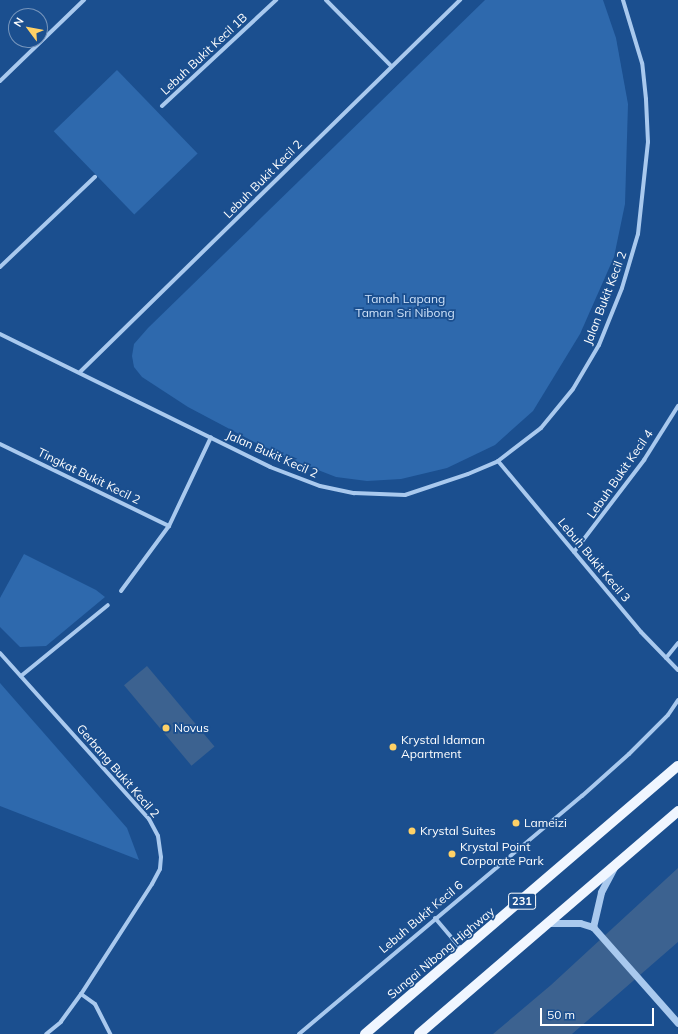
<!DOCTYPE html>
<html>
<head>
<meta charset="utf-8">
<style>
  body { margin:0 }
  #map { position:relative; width:678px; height:1034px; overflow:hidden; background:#1b4f8f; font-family:Mulish,sans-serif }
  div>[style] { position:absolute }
  .green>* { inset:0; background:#2e69ad; transform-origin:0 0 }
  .water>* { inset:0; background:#3c6290; transform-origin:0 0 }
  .minor>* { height:4px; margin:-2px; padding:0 2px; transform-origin:2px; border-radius:2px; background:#a9c9ee }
  .tertiary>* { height:7px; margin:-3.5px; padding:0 3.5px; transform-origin:3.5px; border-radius:3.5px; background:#a9c9ee }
  .primary>* { height:10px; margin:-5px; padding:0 5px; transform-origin:5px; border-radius:5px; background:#f0f6ff }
  .dots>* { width:11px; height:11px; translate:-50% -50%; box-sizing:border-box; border:2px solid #1b4f8f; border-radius:50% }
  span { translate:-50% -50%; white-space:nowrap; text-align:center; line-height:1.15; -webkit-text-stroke:3.5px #1b4f8f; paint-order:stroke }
  .shield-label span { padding:1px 3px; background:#1b4f8f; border:1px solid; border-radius:3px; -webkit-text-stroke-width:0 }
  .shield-label { font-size:11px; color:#fff; font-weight:700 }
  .street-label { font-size:12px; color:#fff }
  .park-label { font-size:12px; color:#cfe3fa }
  .poi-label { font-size:12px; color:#fff }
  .left { translate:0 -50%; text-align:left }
  .north { position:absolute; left:8px; top:8px; width:40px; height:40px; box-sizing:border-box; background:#1b4f8f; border:1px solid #7695bc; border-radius:50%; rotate:302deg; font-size:11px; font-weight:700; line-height:16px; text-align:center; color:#fff }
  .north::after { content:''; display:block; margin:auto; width:14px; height:18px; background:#ffd166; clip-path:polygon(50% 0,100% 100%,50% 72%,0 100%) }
  .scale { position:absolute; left:540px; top:1008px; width:114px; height:18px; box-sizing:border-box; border:2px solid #fff; border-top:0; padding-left:5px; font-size:12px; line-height:14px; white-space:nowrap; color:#fff; -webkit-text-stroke:3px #1b4f8f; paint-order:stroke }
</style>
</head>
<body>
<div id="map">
  <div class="green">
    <i style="clip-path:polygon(485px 0,603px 0,616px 38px,628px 104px,625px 204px,614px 257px,580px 334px,533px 411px,495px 445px,447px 468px,401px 479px,367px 481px,336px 477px,277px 454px,188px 407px,142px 377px,134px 367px,132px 356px,134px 344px,148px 328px)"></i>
    <i style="left:117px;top:70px;width:116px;height:88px;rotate:46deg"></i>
    <i style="clip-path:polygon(24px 554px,96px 590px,105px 597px,46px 646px,20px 647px,0 627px,0 598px)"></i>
    <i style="clip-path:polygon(0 683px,127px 828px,139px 860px,0 806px)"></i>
  </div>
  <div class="water">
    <i style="left:147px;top:666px;width:105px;height:30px;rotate:50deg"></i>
    <i style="clip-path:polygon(678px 868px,678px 942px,572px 1034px,493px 1034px,551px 985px)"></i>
  </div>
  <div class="minor">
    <i style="left:326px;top:0;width:93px;rotate:45.4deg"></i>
    <i style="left:0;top:81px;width:117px;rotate:-44deg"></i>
    <i style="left:162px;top:106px;width:156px;rotate:-42.9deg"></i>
    <i style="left:0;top:267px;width:131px;rotate:-43.5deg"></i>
    <i style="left:0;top:334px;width:301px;rotate:26.2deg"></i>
    <i style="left:270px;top:467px;width:53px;rotate:20.8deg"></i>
    <i style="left:320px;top:486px;width:35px;rotate:12deg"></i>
    <i style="left:354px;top:493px;width:51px;rotate:2.2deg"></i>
    <i style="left:405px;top:495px;width:66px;rotate:-18.4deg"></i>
    <i style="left:468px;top:474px;width:33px;rotate:-23deg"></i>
    <i style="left:498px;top:461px;width:54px;rotate:-37.5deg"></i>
    <i style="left:541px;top:428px;width:50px;rotate:-50.6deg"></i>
    <i style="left:573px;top:389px;width:51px;rotate:-59.4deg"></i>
    <i style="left:599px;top:345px;width:61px;rotate:-68deg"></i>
    <i style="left:622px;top:288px;width:56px;rotate:-73.5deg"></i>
    <i style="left:638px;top:234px;width:93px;rotate:-83.8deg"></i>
    <i style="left:648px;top:142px;width:43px;rotate:-92.7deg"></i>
    <i style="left:646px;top:99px;width:36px;rotate:-96deg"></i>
    <i style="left:642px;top:63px;width:66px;rotate:-106.8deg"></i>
    <i style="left:80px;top:372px;width:532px;rotate:-44.39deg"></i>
    <i style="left:0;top:444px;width:188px;rotate:25.9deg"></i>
    <i style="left:498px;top:461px;width:223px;rotate:50.1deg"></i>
    <i style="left:641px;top:632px;width:53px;rotate:45.8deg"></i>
    <i style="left:574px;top:552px;width:116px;rotate:-52.7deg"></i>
    <i style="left:644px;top:460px;width:64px;rotate:-57.8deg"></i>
    <i style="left:121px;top:591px;width:81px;rotate:-53.6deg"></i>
    <i style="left:169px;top:526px;width:98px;rotate:-64.7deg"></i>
    <i style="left:0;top:653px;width:223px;rotate:48.1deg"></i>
    <i style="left:149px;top:819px;width:19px;rotate:62deg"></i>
    <i style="left:158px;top:836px;width:21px;rotate:82deg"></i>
    <i style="left:161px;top:857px;width:12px;rotate:95deg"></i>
    <i style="left:160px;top:869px;width:17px;rotate:118deg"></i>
    <i style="left:152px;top:884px;width:131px;rotate:122.8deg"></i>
    <i style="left:81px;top:994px;width:34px;rotate:126deg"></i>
    <i style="left:61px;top:1022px;width:19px;rotate:141deg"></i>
    <i style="left:666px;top:658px;width:19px;rotate:-51deg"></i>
    <i style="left:21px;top:676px;width:112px;rotate:-39.2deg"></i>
    <i style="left:435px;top:918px;width:42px;rotate:49.8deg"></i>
    <i style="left:81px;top:994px;width:17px;rotate:36deg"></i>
    <i style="left:95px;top:1004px;width:34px;rotate:63deg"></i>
    <i style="left:299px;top:1034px;width:370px;rotate:-40.1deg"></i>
    <i style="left:582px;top:796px;width:63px;rotate:-41.8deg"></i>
    <i style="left:629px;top:754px;width:55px;rotate:-45deg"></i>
    <i style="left:668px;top:715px;width:18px;rotate:-56deg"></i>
  </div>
  <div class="tertiary">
    <i style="left:549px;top:923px;width:31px"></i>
    <i style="left:580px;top:923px;width:14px;rotate:17deg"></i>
    <i style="left:593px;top:927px;width:128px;rotate:48.5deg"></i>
    <i style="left:593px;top:927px;width:36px;rotate:-77deg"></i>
    <i style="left:601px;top:892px;width:27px;rotate:-62deg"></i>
  </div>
  <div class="primary">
    <i style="left:365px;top:1034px;width:412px;rotate:-40.6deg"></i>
    <i style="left:419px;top:1034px;width:342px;rotate:-40.7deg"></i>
  </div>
  <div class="dots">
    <i style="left:166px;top:728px;background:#ffd166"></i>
    <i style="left:393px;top:747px;background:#ffd166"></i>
    <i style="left:516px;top:823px;background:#ffd166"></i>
    <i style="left:412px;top:831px;background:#ffd166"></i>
    <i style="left:452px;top:854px;background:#ffd166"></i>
  </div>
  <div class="shield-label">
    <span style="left:522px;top:901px">231</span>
  </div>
  <div class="street-label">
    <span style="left:204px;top:54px;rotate:-43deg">Lebuh Bukit Kecil 1B</span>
    <span style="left:263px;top:179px;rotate:-45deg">Lebuh Bukit Kecil 2</span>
    <span style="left:605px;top:298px;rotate:-69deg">Jalan Bukit Kecil 2</span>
    <span style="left:272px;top:454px;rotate:24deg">Jalan Bukit Kecil 2</span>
    <span style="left:620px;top:474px;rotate:-55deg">Lebuh Bukit Kecil 4</span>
    <span style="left:89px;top:476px;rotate:26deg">Tingkat Bukit Kecil 2</span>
    <span style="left:594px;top:560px;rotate:50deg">Lebuh Bukit Kecil 3</span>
    <span style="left:118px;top:771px;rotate:49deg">Gerbang Bukit Kecil 2</span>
    <span style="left:421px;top:917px;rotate:-40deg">Lebuh Bukit Kecil 6</span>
    <span style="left:441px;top:953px;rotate:-40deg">Sungai Nibong Highway</span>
  </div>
  <div class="park-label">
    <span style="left:405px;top:306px">Tanah Lapang<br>Taman Sri Nibong</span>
  </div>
  <div class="poi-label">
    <span class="left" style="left:174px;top:728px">Novus</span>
    <span class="left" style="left:401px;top:747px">Krystal Idaman<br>Apartment</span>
    <span class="left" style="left:524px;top:823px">Lameizi</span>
    <span class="left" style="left:420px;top:831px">Krystal Suites</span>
    <span class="left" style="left:460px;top:854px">Krystal Point<br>Corporate Park</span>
  </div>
  <div class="north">N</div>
  <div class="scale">50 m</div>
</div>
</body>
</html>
